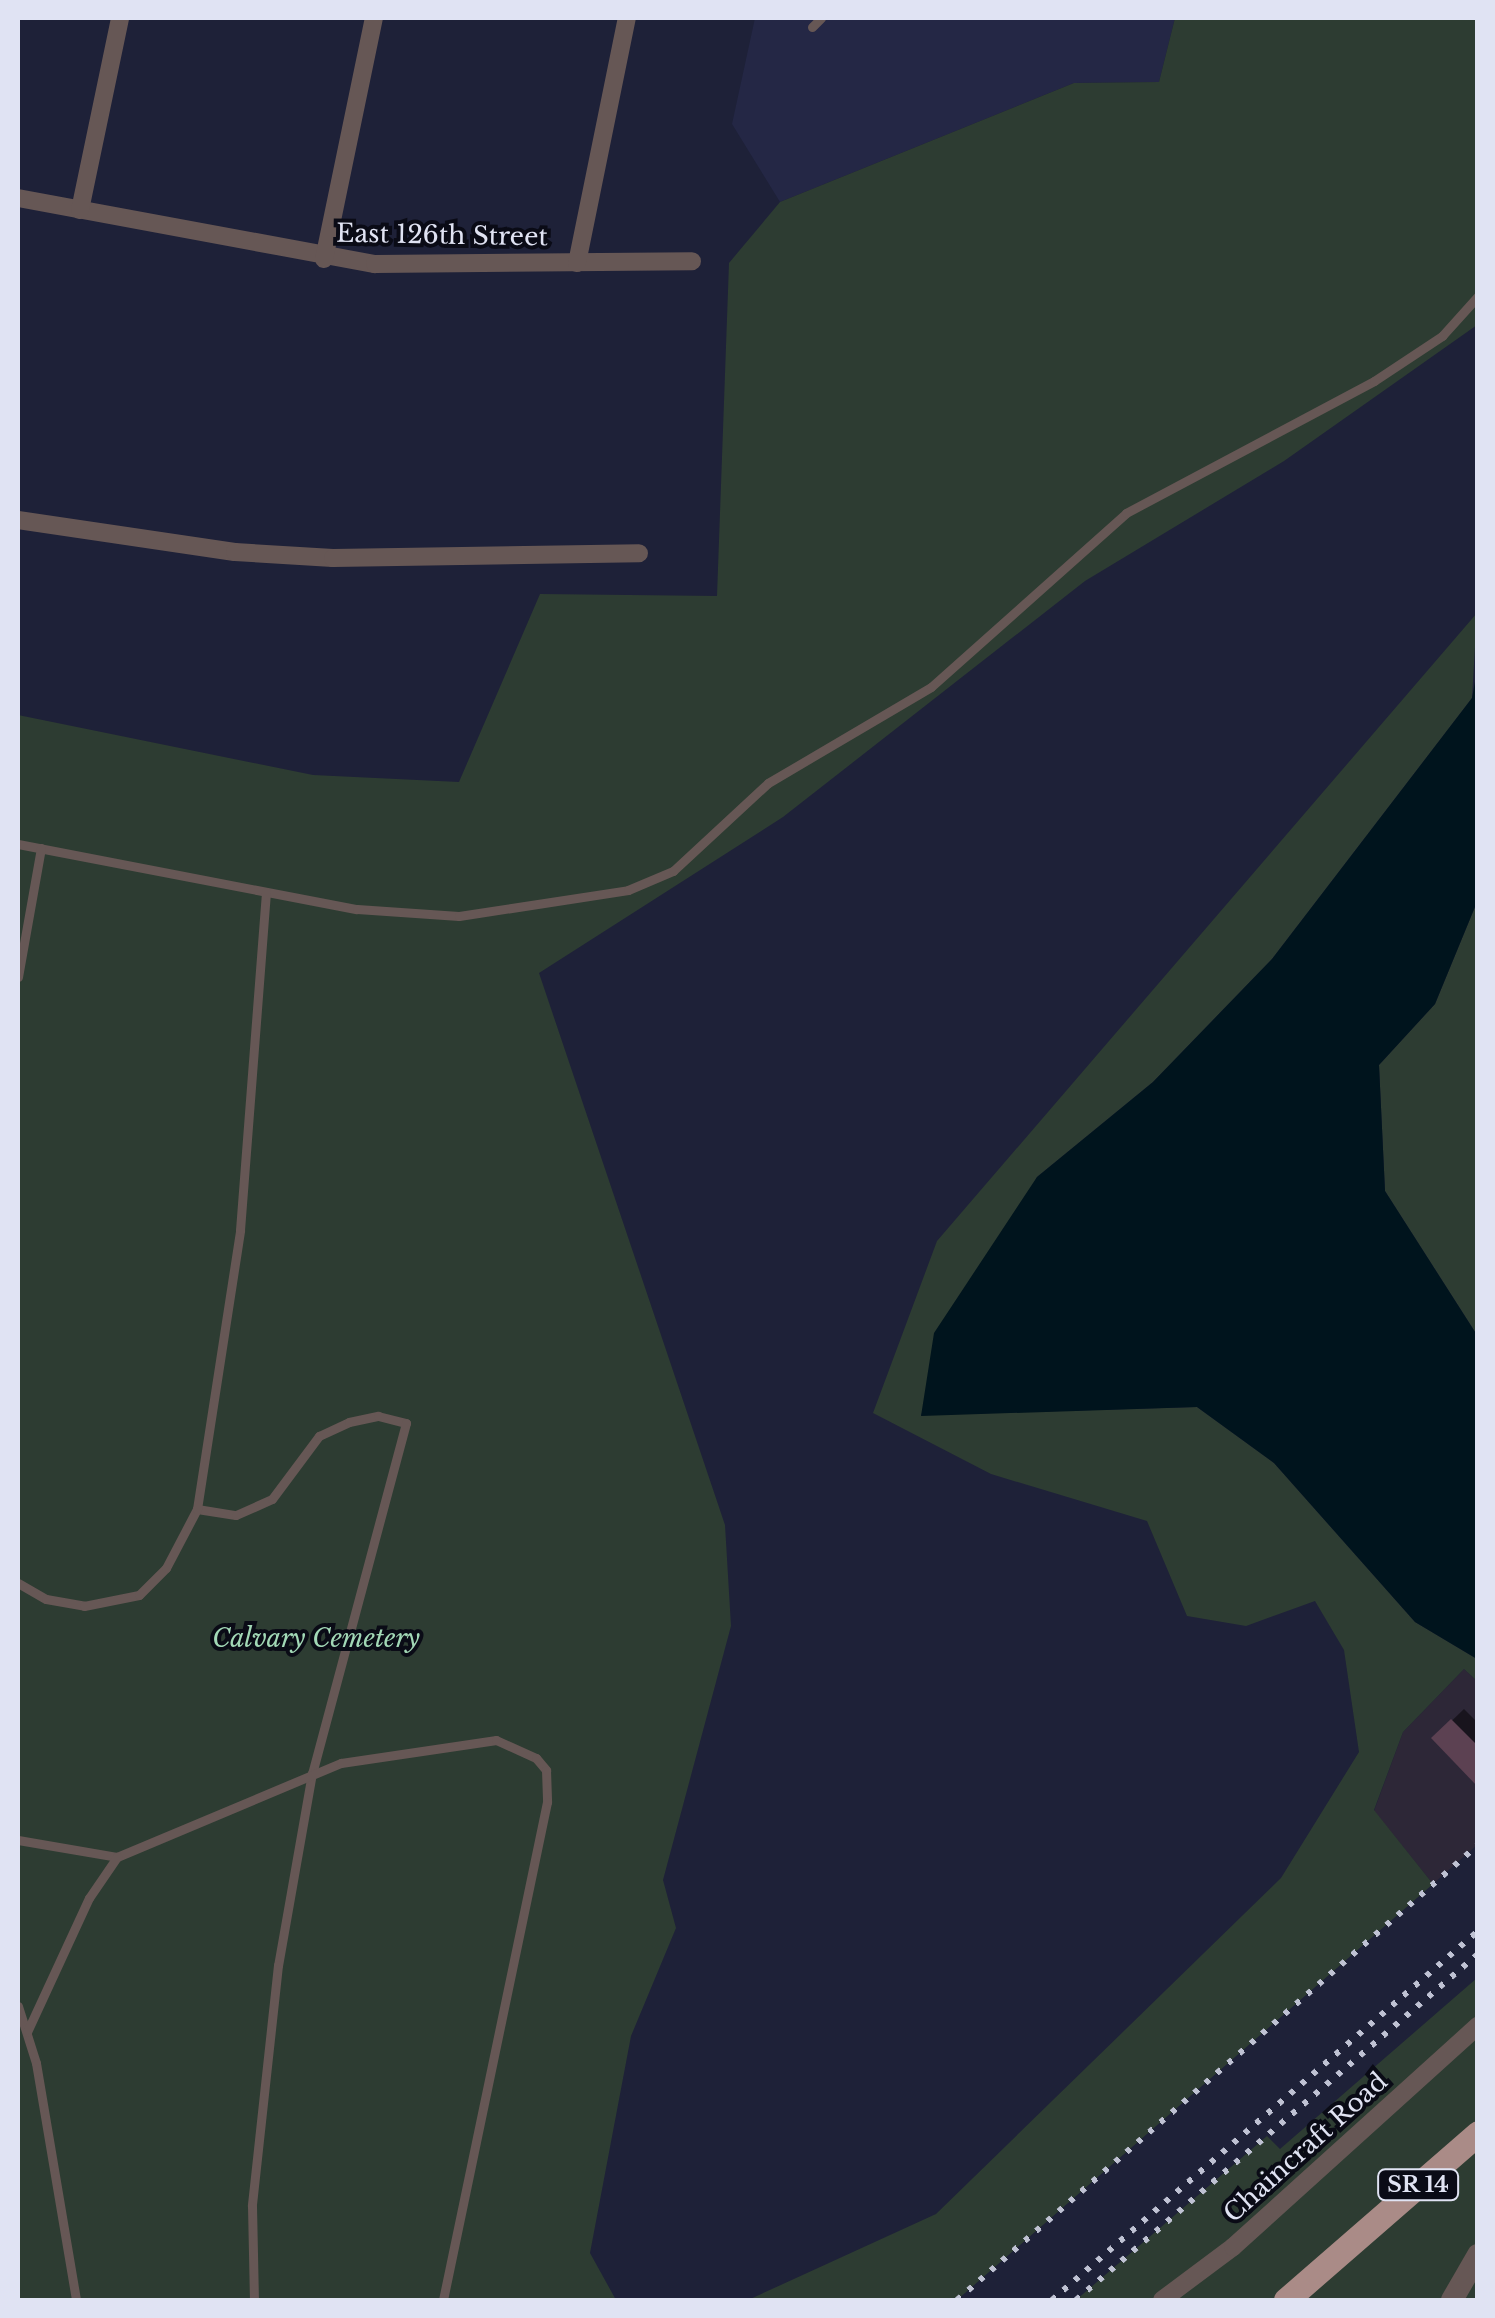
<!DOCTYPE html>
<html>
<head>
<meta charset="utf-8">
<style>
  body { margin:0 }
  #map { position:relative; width:1495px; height:2318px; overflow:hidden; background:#1e2138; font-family:"Libre Baskerville",serif }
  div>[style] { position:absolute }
  .built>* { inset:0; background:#242745 }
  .industrial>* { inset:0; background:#2d2737 }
  .green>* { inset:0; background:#2d3c32 }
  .water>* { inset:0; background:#00141d }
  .shadow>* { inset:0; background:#0007 }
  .building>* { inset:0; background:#5c4152 }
  .service>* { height:9px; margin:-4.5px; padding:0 4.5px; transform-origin:4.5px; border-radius:4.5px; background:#665755 }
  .minor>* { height:18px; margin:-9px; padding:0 9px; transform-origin:9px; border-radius:9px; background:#665755 }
  .tertiary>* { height:22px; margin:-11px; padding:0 11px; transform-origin:11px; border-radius:11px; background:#665755 }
  .primary>* { height:25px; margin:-12.5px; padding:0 12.5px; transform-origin:12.5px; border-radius:12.5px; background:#aa8b87 }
  .rail>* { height:6px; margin-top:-3px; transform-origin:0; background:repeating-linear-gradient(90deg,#bfc2d3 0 5px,transparent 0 15px) }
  span { translate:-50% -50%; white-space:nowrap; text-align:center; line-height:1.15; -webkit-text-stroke:8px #0a0b16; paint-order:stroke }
  .shield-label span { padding:2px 8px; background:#0a0b16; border:2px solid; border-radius:8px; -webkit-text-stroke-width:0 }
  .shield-label { font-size:22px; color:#e0e3f3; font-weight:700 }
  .street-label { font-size:25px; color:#e0e3f3 }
  .park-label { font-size:25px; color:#a2d8b6; font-style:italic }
  .frame { position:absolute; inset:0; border:20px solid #e0e3f3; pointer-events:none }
</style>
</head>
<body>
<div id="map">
  <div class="built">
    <i style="clip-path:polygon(755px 18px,1175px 18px,1159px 82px,1074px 83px,780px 202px,732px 124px)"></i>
  </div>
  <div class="industrial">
    <i style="clip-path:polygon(1464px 1669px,1477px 1681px,1477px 1845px,1433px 1884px,1374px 1811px,1403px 1732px)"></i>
  </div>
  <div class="green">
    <i style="clip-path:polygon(1175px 18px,1477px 18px,1477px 325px,1284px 461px,1085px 581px,783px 817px,539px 973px,725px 1525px,731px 1626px,663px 1880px,676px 1928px,631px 2036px,590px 2253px,616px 2300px,18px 2300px,18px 715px,313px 775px,459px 782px,540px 594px,717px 596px,729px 263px,780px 202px,1074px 83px,1159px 82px)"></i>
    <i style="clip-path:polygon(1477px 613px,1472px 698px,1272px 959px,1153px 1082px,1037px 1177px,921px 1415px,1197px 1407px,1274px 1463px,1415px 1622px,1477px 1659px,1477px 1681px,1464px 1669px,1403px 1732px,1374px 1810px,1433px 1884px,957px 2300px,748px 2300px,936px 2214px,1281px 1878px,1359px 1752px,1344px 1650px,1315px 1601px,1246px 1626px,1187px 1616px,1147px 1521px,991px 1474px,873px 1413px,937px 1241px)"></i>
    <i style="clip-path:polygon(1477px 902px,1477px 1335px,1385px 1191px,1379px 1065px,1435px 1004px)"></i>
    <i style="clip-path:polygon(1477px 1978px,1477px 2300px,1076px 2300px,1267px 2136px,1280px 2149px)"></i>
  </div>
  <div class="water">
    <i style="clip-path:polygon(1477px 671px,1477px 902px,1435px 1004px,1379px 1065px,1385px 1191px,1477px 1335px,1477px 1659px,1415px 1622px,1274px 1463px,1197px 1407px,921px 1416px,934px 1333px,1037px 1177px,1153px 1082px,1272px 959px,1472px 698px)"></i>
  </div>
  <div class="shadow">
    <i style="clip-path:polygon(1464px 1709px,1478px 1723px,1478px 1776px,1434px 1738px)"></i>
  </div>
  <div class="building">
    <i style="clip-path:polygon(1451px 1719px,1478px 1746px,1478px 1787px,1431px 1738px)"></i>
  </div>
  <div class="service">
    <i style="left:812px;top:27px;width:13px;rotate:-45deg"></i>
    <i style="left:18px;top:844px;width:345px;rotate:10.9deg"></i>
    <i style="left:357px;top:909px;width:102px;rotate:3.9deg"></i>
    <i style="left:459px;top:916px;width:171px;rotate:-8.7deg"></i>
    <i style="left:628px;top:890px;width:49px;rotate:-22.9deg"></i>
    <i style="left:673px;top:871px;width:129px;rotate:-42.8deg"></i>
    <i style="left:768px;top:783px;width:189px;rotate:-30.5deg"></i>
    <i style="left:931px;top:687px;width:261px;rotate:-41.7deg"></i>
    <i style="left:1126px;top:513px;width:281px;rotate:-28deg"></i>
    <i style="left:1374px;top:381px;width:82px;rotate:-33.5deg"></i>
    <i style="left:1442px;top:336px;width:54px;rotate:-48deg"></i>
    <i style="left:18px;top:977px;width:131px;rotate:-79.9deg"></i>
    <i style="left:197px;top:1509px;width:39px;rotate:9deg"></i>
    <i style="left:236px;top:1515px;width:39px;rotate:-24deg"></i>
    <i style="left:272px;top:1499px;width:79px;rotate:-53.3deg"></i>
    <i style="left:319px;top:1436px;width:33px;rotate:-25deg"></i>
    <i style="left:349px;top:1422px;width:30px;rotate:-12deg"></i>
    <i style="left:378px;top:1416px;width:29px;rotate:14deg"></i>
    <i style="left:406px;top:1423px;width:362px;rotate:105deg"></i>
    <i style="left:312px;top:1773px;width:195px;rotate:100deg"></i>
    <i style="left:278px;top:1965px;width:242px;rotate:96.2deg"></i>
    <i style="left:252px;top:2206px;width:94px;rotate:88.8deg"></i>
    <i style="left:18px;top:1583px;width:32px;rotate:30deg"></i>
    <i style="left:46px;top:1599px;width:39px;rotate:10deg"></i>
    <i style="left:84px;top:1606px;width:56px;rotate:-11.3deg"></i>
    <i style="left:139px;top:1595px;width:38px;rotate:-45deg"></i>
    <i style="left:166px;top:1568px;width:67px;rotate:-62.3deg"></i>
    <i style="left:197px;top:1509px;width:282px;rotate:-81.2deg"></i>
    <i style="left:240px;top:1230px;width:339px;rotate:-85.6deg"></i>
    <i style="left:18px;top:1840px;width:100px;rotate:9.7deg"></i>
    <i style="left:117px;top:1857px;width:243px;rotate:-22.8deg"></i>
    <i style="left:341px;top:1763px;width:157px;rotate:-8.4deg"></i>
    <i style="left:496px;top:1740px;width:44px;rotate:24.2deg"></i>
    <i style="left:536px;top:1758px;width:16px;rotate:50deg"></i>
    <i style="left:546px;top:1770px;width:32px;rotate:88deg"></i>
    <i style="left:547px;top:1802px;width:509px;rotate:101.8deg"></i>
    <i style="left:18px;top:2006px;width:60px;rotate:72.5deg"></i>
    <i style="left:36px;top:2063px;width:240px;rotate:80.4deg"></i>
    <i style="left:27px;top:2032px;width:148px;rotate:-65.2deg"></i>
    <i style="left:89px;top:1898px;width:50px;rotate:-55.7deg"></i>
  </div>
  <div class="minor">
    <i style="left:18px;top:198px;width:363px;rotate:10.5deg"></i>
    <i style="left:375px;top:264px;width:317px;rotate:-0.5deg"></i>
    <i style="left:80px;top:210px;width:196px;rotate:-78.2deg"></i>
    <i style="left:324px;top:259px;width:246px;rotate:-78.3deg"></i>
    <i style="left:577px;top:263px;width:250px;rotate:-78.5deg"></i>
    <i style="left:18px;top:520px;width:219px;rotate:8.4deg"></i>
    <i style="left:235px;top:552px;width:98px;rotate:3.5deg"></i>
    <i style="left:333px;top:558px;width:306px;rotate:-0.9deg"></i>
    <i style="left:1162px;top:2300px;width:89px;rotate:-36.7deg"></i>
    <i style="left:1233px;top:2247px;width:330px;rotate:-42.1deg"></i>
  </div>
  <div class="tertiary">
    <i style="left:1452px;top:2300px;width:52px;rotate:-60deg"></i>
  </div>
  <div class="primary">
    <i style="left:1286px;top:2300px;width:254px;rotate:-41deg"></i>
  </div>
  <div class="rail">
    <i style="left:957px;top:2300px;width:692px;rotate:-41.13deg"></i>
    <i style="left:1052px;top:2300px;width:564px;rotate:-40.9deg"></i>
    <i style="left:1076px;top:2300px;width:530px;rotate:-40.72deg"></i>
  </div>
  <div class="shield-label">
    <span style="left:1418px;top:2185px">SR 14</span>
  </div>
  <div class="street-label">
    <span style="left:442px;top:236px;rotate:1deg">East 126th Street</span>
    <span style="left:1306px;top:2148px;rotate:-42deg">Chaincraft Road</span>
  </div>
  <div class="park-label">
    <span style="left:316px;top:1639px">Calvary Cemetery</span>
  </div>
  <div class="frame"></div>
</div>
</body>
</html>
